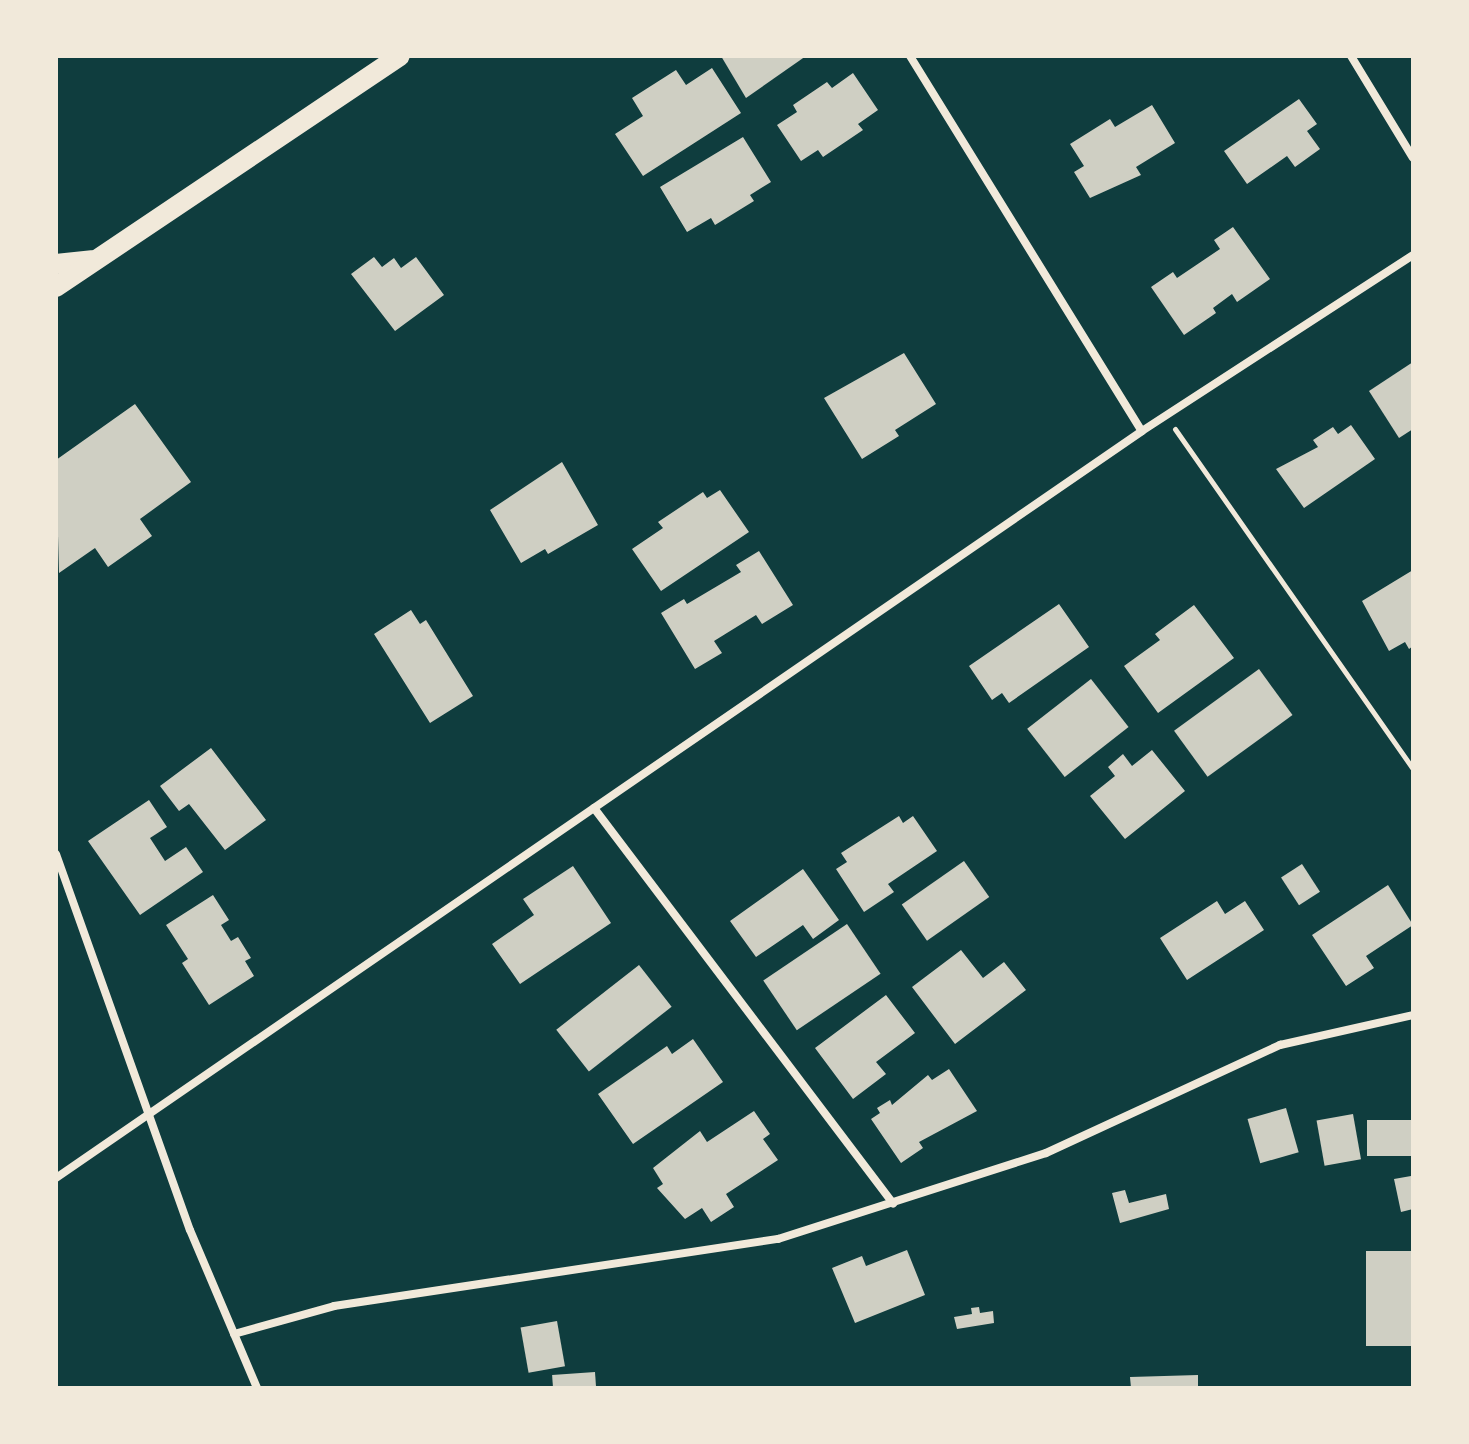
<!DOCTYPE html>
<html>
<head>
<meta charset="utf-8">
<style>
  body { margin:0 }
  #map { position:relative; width:1469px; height:1444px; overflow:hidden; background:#0f3d3e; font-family:"Fira Sans",sans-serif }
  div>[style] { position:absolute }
  .building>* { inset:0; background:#cfcfc3; transform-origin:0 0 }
  .path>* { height:5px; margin:-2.5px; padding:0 2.5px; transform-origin:2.5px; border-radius:2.5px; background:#f1e9da }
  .minor>* { height:8px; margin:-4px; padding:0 4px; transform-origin:4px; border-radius:4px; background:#f1e9da }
  .primary>* { height:20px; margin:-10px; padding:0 10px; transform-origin:10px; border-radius:10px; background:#f1e9da }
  span { translate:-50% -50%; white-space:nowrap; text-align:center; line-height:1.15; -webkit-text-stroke:6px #f1e9da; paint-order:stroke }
  .frame { position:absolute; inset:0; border:58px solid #f1e9da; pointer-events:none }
</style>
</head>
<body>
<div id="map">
  <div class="building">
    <i style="clip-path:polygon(721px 56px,806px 56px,746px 98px)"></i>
    <i style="clip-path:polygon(712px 68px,741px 113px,643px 176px,615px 134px,643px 116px,632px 98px,676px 70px,686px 85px)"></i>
    <i style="clip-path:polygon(853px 73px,878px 110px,858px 124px,863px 130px,823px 157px,818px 150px,801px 161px,777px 125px,797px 112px,793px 105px,827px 82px,832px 88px)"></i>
    <i style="clip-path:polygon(1299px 99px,1317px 124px,1307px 131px,1320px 149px,1295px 167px,1287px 156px,1247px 184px,1224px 151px)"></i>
    <i style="clip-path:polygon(1152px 105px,1175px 143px,1136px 167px,1141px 175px,1090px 198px,1074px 172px,1084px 166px,1070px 144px,1110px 119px,1115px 127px)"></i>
    <i style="clip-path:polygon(743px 137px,771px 182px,750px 195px,754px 201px,715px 225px,711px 218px,687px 232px,660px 187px)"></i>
    <i style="clip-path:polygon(1233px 227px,1270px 279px,1237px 302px,1232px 294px,1213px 308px,1216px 313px,1184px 335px,1151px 287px,1173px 272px,1177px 278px,1220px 249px,1214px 240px)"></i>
    <i style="clip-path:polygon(374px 257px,382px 267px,394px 258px,401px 268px,416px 257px,444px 295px,395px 331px,351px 274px)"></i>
    <i style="clip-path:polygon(904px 353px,936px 404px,895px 430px,899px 436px,862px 459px,824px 398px)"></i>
    <i style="clip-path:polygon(1413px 362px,1413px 429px,1399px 438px,1369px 391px)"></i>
    <i style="clip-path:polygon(135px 404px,191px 482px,140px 519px,152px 536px,108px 567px,95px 548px,59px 573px,56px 460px)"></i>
    <i style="clip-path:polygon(1351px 425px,1375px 459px,1304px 508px,1276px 469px,1318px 447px,1313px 440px,1333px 427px,1338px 434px)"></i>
    <i style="clip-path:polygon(562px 462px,598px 525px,548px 554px,545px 549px,521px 563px,490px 510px)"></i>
    <i style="clip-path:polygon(720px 490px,749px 532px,661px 591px,632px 549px,663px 528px,658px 522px,703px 492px,707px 498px)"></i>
    <i style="clip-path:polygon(759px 551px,793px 605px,762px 624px,756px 615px,714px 641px,722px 653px,695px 669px,661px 613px,684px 599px,687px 604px,741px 572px,736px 565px)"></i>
    <i style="clip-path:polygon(1413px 570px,1413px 646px,1409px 649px,1405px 642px,1389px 651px,1362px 601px)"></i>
    <i style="clip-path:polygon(1059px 604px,1089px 647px,1009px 703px,1002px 693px,992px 700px,969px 666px)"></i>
    <i style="clip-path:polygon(1194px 605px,1234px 658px,1158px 713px,1124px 666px,1160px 640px,1155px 634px)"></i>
    <i style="clip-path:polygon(411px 610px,420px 624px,426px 620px,473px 696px,430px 723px,374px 634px)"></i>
    <i style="left:1259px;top:669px;width:57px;height:105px;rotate:54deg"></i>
    <i style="left:1091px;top:679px;width:61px;height:81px;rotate:52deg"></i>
    <i style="clip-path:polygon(211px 748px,266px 820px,225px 850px,189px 804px,179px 811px,160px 786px)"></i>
    <i style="clip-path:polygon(1152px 750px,1185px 791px,1125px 839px,1090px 796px,1115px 776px,1108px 767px,1123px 754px,1132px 766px)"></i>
    <i style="clip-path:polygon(149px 800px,167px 827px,150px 838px,165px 861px,186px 847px,203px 872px,140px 915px,88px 841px)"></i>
    <i style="clip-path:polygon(899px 816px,903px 823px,913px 816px,937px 851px,888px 884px,894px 892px,864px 912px,836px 869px,847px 862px,841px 853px)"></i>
    <i style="left:964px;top:861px;width:44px;height:76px;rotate:55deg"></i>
    <i style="left:1302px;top:864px;width:33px;height:25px;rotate:57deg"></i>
    <i style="clip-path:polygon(573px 866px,611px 923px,520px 984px,492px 944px,534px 915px,523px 899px)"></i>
    <i style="clip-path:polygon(803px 869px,839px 920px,813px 939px,803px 925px,756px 957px,730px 921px)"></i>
    <i style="clip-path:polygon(1388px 885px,1413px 925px,1366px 956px,1374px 968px,1346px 986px,1312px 935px)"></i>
    <i style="clip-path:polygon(213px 895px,229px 920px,221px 925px,231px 941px,238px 937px,251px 958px,245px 961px,254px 976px,209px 1005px,182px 963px,188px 959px,166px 925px)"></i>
    <i style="clip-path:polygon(1217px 901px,1225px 914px,1245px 901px,1264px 930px,1187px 980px,1160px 938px)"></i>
    <i style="left:847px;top:924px;width:60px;height:101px;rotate:56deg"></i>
    <i style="clip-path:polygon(961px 950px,983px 978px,1004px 962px,1026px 990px,955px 1044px,912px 987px)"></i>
    <i style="left:639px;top:965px;width:53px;height:105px;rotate:52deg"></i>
    <i style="clip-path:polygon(886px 995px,915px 1033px,876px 1062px,886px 1074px,853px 1099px,815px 1048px)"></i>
    <i style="clip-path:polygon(693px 1039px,723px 1082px,633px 1144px,598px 1094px,667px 1046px,672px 1054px)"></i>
    <i style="clip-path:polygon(949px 1069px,977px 1111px,919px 1142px,923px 1148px,901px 1163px,871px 1119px,880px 1113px,877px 1108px,890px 1100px,892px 1105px,928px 1075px,932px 1080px)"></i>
    <i style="left:1286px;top:1108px;width:46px;height:40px;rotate:74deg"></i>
    <i style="clip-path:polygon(754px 1111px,770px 1134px,763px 1139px,778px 1160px,726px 1194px,734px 1207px,711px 1222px,702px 1208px,685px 1219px,657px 1188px,663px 1184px,653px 1168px,700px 1131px,707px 1142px)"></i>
    <i style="left:1353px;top:1114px;width:46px;height:37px;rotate:80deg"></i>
    <i style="left:1413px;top:1120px;width:36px;height:46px;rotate:90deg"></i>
    <i style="clip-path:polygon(1411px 1176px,1413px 1209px,1401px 1212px,1394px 1179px)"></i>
    <i style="clip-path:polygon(1125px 1190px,1129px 1203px,1166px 1194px,1169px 1209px,1120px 1223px,1112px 1193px)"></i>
    <i style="clip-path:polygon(907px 1250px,925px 1295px,855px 1323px,832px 1268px,862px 1256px,866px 1266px)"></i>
    <i style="left:1366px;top:1251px;width:47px;height:95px"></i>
    <i style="clip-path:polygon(979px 1307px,980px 1313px,993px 1311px,994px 1323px,957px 1329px,954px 1317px,972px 1314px,971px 1308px)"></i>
    <i style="left:557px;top:1321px;width:46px;height:37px;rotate:80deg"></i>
    <i style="left:595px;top:1372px;width:16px;height:43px;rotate:86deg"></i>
    <i style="clip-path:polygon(1198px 1375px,1198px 1388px,1131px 1388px,1130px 1377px)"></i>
  </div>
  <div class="path">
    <i style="left:1175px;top:429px;width:415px;rotate:55deg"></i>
  </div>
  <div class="minor">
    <i style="left:910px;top:56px;width:441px;rotate:58.3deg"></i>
    <i style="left:1351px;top:56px;width:119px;rotate:58.7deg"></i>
    <i style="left:594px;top:808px;width:496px;rotate:52.9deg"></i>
    <i style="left:56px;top:854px;width:399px;rotate:70.4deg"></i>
    <i style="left:190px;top:1230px;width:172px;rotate:67deg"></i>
    <i style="left:56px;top:1178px;width:1318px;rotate:-34.52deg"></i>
    <i style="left:1142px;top:431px;width:323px;rotate:-33deg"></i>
    <i style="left:234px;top:1334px;width:104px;rotate:-15.6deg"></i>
    <i style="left:334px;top:1306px;width:449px;rotate:-8.6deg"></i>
    <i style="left:778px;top:1239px;width:281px;rotate:-17.8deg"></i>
    <i style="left:1046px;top:1153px;width:258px;rotate:-24.8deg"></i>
    <i style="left:1280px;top:1045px;width:136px;rotate:-12.7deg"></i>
  </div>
  <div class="primary">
    <i style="left:56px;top:264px;width:36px;rotate:-6deg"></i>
    <i style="left:56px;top:287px;width:414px;rotate:-33.9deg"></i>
  </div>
  <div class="frame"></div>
</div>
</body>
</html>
